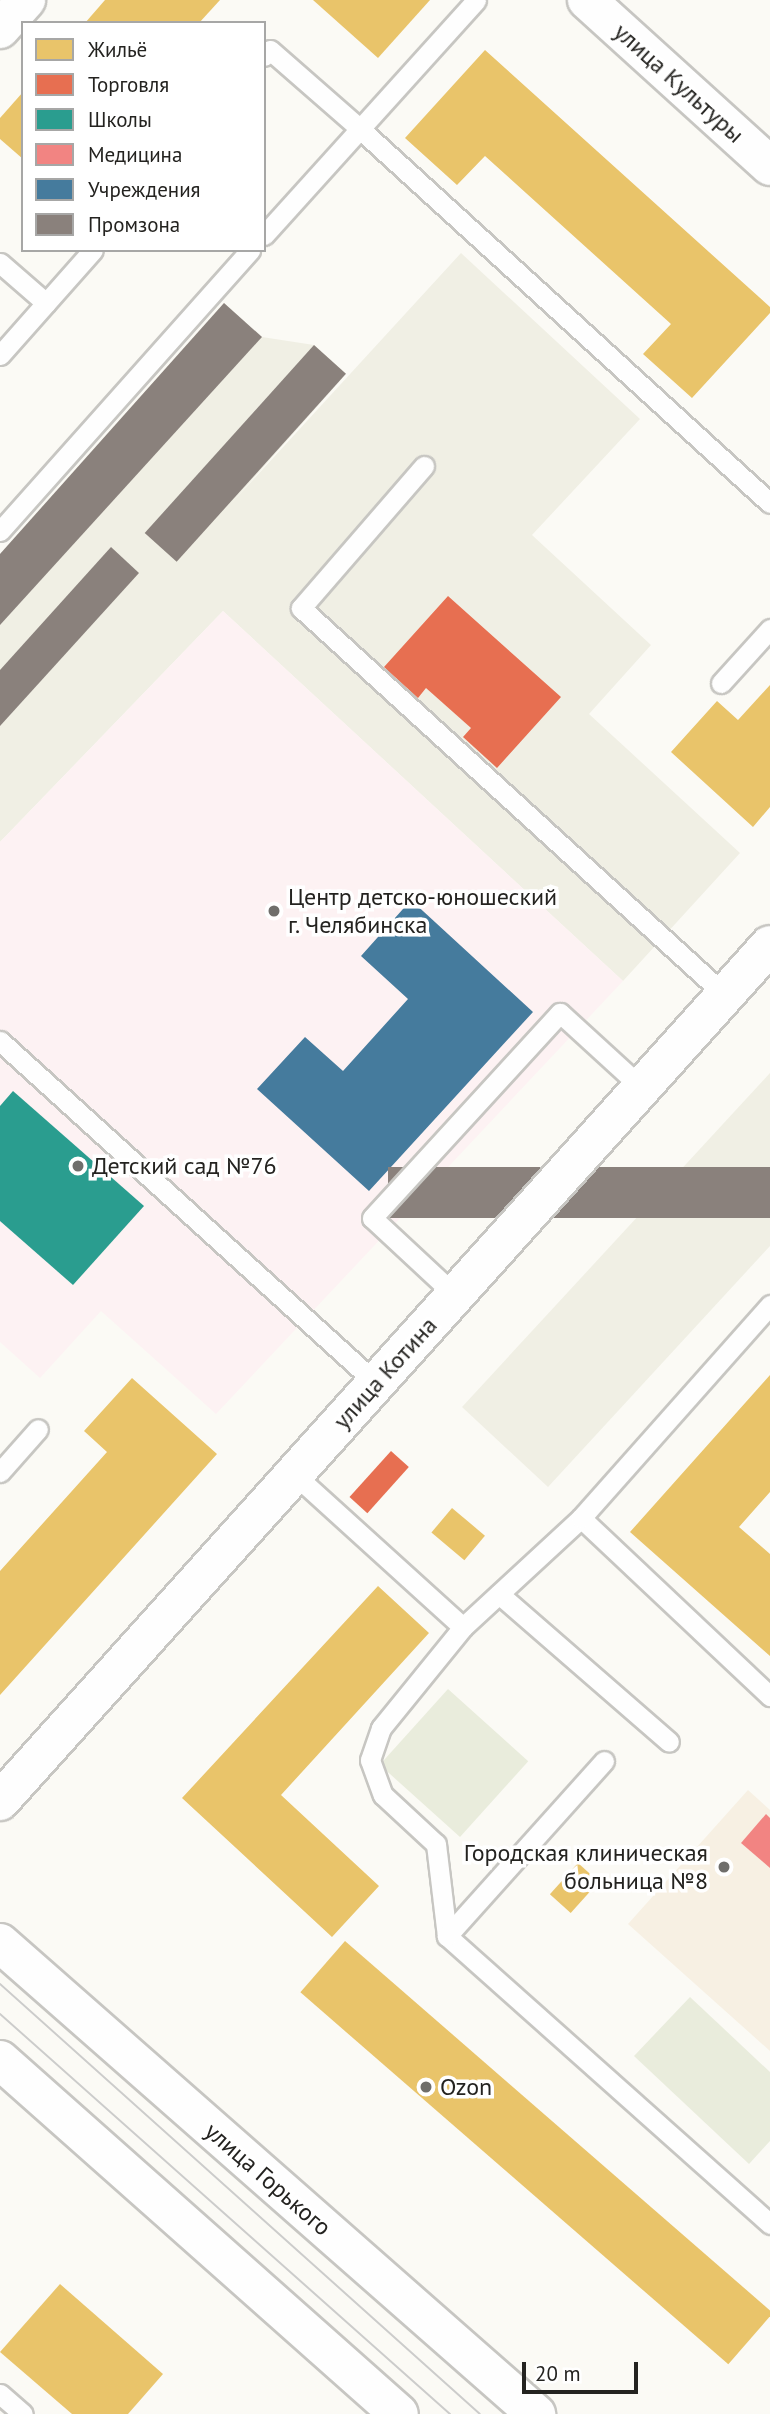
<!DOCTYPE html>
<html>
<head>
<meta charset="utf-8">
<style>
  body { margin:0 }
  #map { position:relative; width:770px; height:2414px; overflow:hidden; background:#fbfaf5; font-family:"PT Sans",sans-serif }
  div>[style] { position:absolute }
  .built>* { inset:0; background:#f0efe4 }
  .education>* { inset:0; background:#fdf2f3 }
  .medical>* { inset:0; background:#f7f0e3 }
  .green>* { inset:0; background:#e9ecdc; transform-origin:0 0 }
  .homes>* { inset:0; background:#e9c46a; transform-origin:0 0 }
  .shops>* { inset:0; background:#e76f51; transform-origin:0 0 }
  .schools>* { inset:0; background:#2a9d8f }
  .health>* { inset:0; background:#f28482 }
  .public>* { inset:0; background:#457b9d }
  .industry>* { inset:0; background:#8a817c; transform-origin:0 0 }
  .roads { filter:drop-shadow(2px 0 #c7c6c2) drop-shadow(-2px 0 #c7c6c2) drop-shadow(0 2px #c7c6c2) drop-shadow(0 -2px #c7c6c2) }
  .service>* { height:19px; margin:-9.5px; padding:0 9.5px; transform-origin:9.5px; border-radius:9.5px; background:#fefefe }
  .minor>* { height:38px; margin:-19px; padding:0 19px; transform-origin:19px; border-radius:19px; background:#fefefe }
  .secondary>* { height:38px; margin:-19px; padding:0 19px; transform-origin:19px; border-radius:19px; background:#fefefe }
  .tram>* { height:2px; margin:-1px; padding:0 1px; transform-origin:1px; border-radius:1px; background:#cccccb }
  .dots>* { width:19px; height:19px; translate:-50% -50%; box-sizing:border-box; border:4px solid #fff; border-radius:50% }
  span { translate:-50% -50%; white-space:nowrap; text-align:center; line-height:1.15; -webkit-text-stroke:7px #fff; paint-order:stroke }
  .street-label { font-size:24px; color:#242320 }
  .poi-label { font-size:24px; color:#242320 }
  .left { translate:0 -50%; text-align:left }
  .right { translate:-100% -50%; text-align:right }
  .legend { position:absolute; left:21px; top:21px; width:245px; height:231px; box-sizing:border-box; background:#fff; border:2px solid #a7a7a6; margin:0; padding:9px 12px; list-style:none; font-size:21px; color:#242320 }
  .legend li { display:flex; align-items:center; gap:14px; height:35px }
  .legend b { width:35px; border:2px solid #a7a7a6 }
  .scale { position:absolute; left:522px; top:2362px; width:116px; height:32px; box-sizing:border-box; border:4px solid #242320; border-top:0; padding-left:9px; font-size:21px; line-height:24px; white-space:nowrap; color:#242320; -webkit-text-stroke:5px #fff; paint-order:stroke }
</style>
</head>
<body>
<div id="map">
  <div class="built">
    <i style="clip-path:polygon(461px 253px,640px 419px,532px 535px,651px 645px,589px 714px,740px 853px,623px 981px,223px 611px,0 842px,0 554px,224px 303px,262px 337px,314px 345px,346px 374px,229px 506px)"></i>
    <i style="clip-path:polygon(770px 1073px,770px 1246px,548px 1487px,462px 1407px)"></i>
  </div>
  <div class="education">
    <i style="clip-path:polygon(223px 611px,623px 981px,216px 1414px,101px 1311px,40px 1378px,0 1342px,0 842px)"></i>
  </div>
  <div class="medical">
    <i style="clip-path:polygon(748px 1790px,770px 1810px,770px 2051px,628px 1924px)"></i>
  </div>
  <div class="green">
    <i style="left:448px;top:1689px;width:108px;height:102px;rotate:42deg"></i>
    <i style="clip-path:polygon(690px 1997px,770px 2072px,770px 2141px,749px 2164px,634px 2056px)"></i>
  </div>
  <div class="homes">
    <i style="clip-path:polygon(105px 0,220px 0,199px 23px,85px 23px)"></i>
    <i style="clip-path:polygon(313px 0,430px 0,378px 58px)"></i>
    <i style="clip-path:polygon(485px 50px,770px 307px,770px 313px,692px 398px,643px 354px,671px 324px,485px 156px,457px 185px,405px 138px)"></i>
    <i style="clip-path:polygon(23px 92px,23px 159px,0 139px,0 118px)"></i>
    <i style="clip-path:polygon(770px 685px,770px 807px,753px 827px,671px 752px,717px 701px,738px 720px)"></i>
    <i style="clip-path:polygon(770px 1375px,770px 1492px,739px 1527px,770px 1554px,770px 1656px,630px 1532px)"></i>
    <i style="clip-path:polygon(132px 1378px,217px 1454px,0 1695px,0 1571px,107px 1452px,84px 1431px)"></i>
    <i style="left:452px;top:1508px;width:43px;height:32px;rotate:40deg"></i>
    <i style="clip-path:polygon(378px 1586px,429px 1633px,281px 1795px,379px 1886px,332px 1937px,182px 1798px)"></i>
    <i style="left:578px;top:1863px;width:28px;height:42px;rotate:42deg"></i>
    <i style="left:345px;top:1941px;width:567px;height:68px;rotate:41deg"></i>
    <i style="clip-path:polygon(60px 2284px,163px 2374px,128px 2414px,72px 2414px,0 2352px)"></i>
  </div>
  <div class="shops">
    <i style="clip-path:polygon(448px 596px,561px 697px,497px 768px,463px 737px,471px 728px,426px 688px,418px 698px,384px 667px)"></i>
    <i style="left:391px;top:1451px;width:24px;height:62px;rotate:42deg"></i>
  </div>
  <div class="schools">
    <i style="clip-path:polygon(13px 1091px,144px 1206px,73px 1285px,0 1221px,0 1106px)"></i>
  </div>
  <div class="health">
    <i style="clip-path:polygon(766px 1814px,770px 1818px,770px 1868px,741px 1843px)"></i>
  </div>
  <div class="public">
    <i style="clip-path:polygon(411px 900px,533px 1012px,369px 1191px,257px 1089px,305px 1037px,343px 1071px,408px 999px,361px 956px)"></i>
  </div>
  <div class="industry">
    <i style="clip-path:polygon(224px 303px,262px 337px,0 625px,0 554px)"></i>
    <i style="left:314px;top:345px;width:43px;height:253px;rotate:42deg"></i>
    <i style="clip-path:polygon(111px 547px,139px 573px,0 726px,0 670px)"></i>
    <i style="left:770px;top:1167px;width:51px;height:382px;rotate:90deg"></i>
  </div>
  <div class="roads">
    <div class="service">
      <i style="left:264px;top:56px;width:8px;rotate:-45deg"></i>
      <i style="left:270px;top:50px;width:118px;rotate:41.2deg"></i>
      <i style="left:359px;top:128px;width:556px;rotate:42.38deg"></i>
      <i style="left:264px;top:235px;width:316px;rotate:-47.9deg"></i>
      <i style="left:0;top:263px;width:61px;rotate:41deg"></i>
      <i style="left:0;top:355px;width:140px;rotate:-48.5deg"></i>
      <i style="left:424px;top:466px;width:188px;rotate:130.9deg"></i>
      <i style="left:301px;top:608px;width:574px;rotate:42.39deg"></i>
      <i style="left:0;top:531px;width:376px;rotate:-48.3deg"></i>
      <i style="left:721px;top:683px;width:73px;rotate:-47.8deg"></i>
      <i style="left:0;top:1041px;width:508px;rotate:42.29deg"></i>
      <i style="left:455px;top:1295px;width:113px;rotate:-137.1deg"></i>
      <i style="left:372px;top:1218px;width:278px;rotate:-47.5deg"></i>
      <i style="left:560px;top:1013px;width:111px;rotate:42.4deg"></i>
      <i style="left:0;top:1472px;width:57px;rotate:-48.5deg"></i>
      <i style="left:294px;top:1474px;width:228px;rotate:42.2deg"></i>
      <i style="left:463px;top:1627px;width:130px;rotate:129.1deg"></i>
      <i style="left:381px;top:1728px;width:34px;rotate:109deg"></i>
      <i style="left:370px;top:1760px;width:37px;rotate:70deg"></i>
      <i style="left:383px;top:1795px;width:72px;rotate:42.8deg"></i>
      <i style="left:436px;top:1844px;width:93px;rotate:83.2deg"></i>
      <i style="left:447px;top:1936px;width:433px;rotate:41.7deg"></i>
      <i style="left:581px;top:1518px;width:260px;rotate:43.3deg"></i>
      <i style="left:499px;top:1594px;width:225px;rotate:41deg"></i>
      <i style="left:463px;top:1627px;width:161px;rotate:-42.7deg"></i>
      <i style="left:581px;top:1518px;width:285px;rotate:-48.4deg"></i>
      <i style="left:447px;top:1936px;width:235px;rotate:-48.1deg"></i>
      <i style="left:0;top:2394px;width:30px;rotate:41deg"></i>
    </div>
    <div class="minor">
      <i style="left:587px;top:0;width:247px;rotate:42.2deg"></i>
      <i style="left:0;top:29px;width:39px;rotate:-48deg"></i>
      <i style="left:0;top:1801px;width:1151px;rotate:-48.03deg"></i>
    </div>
    <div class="secondary">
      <i style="left:0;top:1943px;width:714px;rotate:41.31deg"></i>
      <i style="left:0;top:2060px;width:533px;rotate:41.58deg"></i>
    </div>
  </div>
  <div class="tram">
    <i style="left:0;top:1984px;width:644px;rotate:41.86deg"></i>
    <i style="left:0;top:2014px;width:602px;rotate:41.63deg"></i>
  </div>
  <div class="dots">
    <i style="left:274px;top:911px;background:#6f6e6b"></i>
    <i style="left:78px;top:1166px;background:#6f6e6b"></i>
    <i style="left:724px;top:1867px;background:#6f6e6b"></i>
    <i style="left:426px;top:2087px;background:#6f6e6b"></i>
  </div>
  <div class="street-label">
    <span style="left:679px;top:83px;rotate:42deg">улица Культуры</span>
    <span style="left:385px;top:1373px;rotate:-48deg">улица Котина</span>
    <span style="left:268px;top:2179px;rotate:41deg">улица Горького</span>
  </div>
  <div class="poi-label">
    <span class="left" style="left:288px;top:911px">Центр детско-юношеский<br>г. Челябинска</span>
    <span class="left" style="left:92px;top:1166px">Детский сад №76</span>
    <span class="right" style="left:708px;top:1867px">Городская клиническая<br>больница №8</span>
    <span class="left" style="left:440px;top:2087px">Ozon</span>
  </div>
  <ul class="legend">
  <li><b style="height:19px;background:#e9c46a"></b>Жильё</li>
  <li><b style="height:19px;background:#e76f51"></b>Торговля</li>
  <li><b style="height:19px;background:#2a9d8f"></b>Школы</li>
  <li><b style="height:19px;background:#f28482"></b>Медицина</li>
  <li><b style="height:19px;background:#457b9d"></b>Учреждения</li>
  <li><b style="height:19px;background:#8a817c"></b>Промзона</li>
  </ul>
  <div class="scale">20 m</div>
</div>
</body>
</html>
